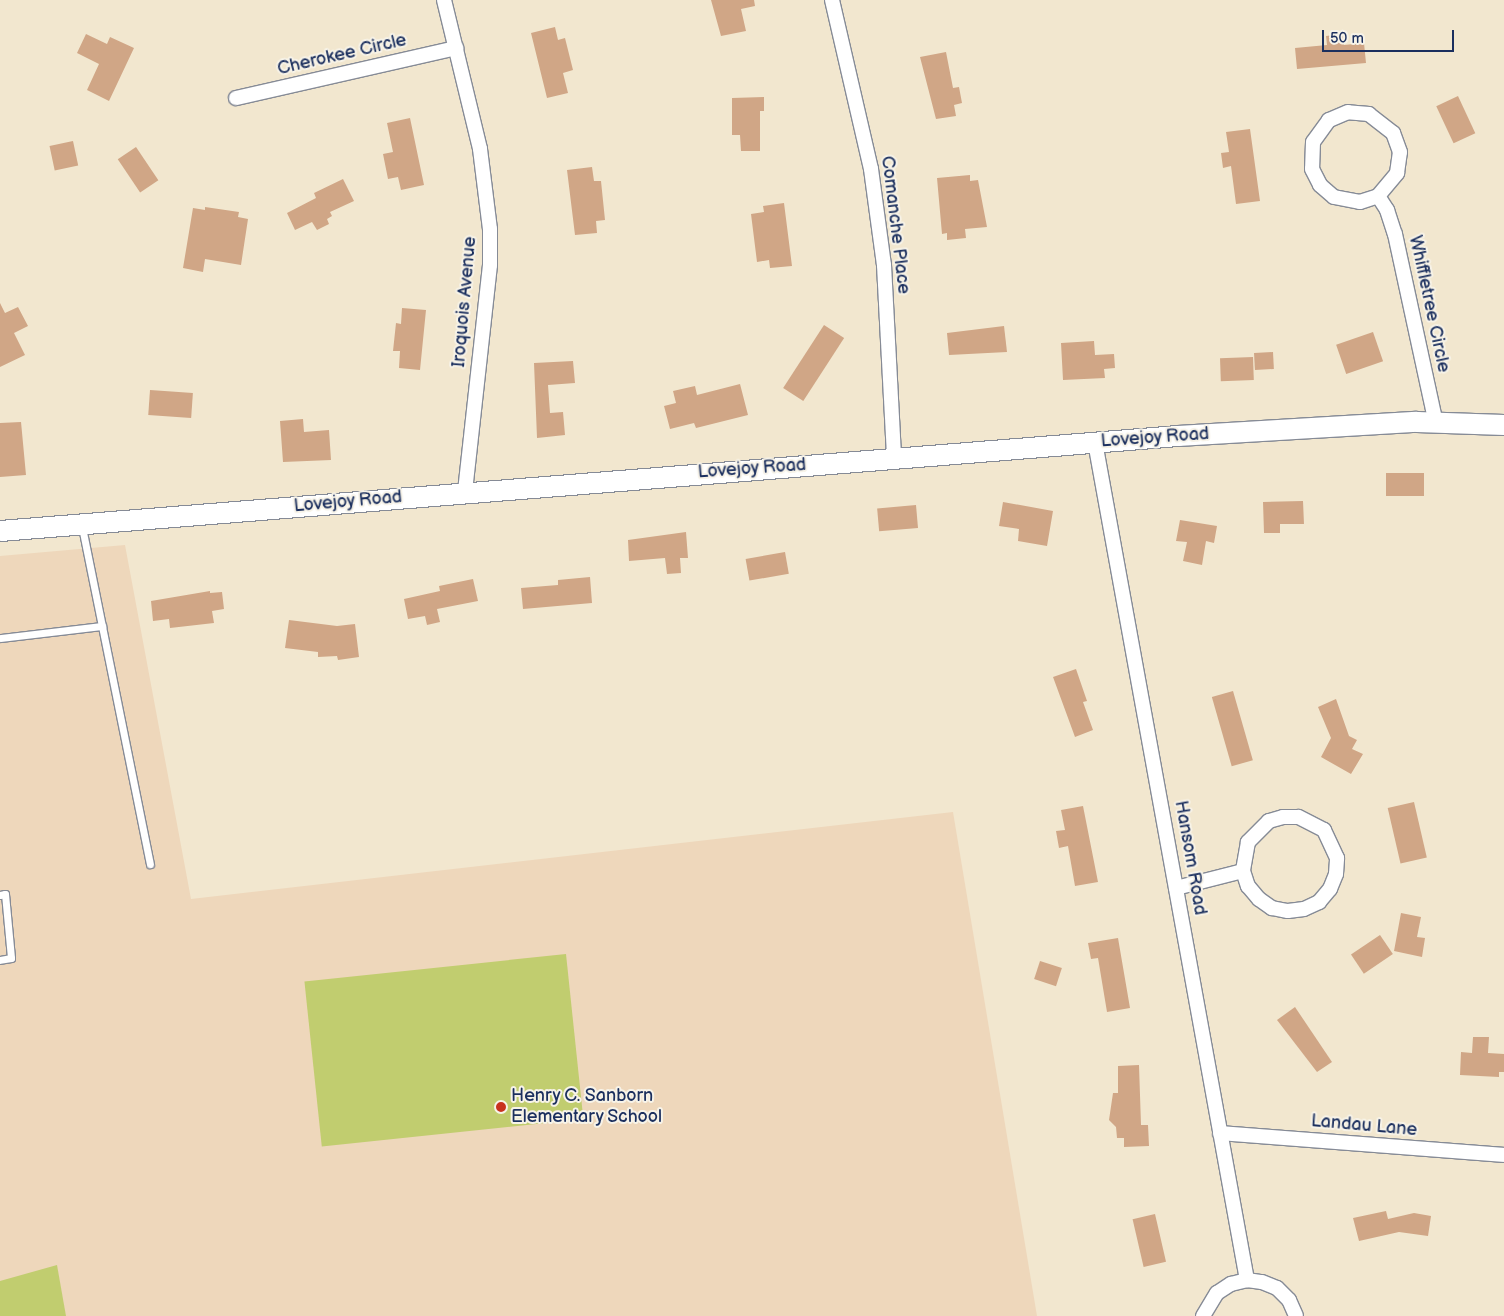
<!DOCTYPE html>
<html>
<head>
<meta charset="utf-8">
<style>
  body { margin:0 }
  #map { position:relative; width:1504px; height:1316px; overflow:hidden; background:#f2e7cf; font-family:"Balsamiq Sans",sans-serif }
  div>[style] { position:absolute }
  .built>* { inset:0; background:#eed7bb }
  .green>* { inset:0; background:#c1cd6f; transform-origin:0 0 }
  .building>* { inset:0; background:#d0a686; transform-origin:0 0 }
  .roads { filter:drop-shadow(1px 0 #868b96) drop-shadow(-1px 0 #868b96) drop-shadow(0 1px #868b96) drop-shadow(0 -1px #868b96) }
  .service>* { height:7px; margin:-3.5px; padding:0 3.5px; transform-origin:3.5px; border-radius:3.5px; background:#fff }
  .minor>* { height:14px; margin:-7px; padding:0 7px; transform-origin:7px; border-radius:7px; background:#fff }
  .secondary>* { height:20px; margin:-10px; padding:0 10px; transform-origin:10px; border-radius:10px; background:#fff }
  .dots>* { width:14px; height:14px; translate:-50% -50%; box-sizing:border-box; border:2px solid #f7f3e8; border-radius:50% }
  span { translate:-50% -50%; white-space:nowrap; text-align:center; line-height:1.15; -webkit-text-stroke:4px #f7f3e8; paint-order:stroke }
  .street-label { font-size:18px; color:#1b2f5e }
  .poi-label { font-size:18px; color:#1b2f5e }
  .left { translate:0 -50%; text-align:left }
  .scale { position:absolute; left:1322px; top:30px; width:132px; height:22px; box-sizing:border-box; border:2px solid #1b2f5e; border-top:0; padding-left:6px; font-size:15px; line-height:18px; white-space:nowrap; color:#1b2f5e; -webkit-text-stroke:4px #f7f3e8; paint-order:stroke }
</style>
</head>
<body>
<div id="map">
  <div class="built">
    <i style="clip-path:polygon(125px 545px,191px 899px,953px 812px,1037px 1316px,0 1316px,0 556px)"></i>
  </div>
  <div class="green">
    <i style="left:566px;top:954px;width:166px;height:263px;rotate:84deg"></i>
    <i style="clip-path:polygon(57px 1265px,66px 1316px,0 1316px,0 1281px)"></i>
  </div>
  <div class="building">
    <i style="clip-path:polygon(711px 0,754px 0,755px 6px,741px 9px,746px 31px,721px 36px)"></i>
    <i style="clip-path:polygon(555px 27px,558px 40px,565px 38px,573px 70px,563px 73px,568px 93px,547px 98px,531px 33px)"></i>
    <i style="clip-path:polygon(86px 34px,107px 44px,110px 37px,134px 48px,109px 101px,87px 90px,99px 64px,77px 53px)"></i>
    <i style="clip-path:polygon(1343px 34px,1344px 45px,1364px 43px,1366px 63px,1297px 69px,1295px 48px,1327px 45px,1326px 36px)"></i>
    <i style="clip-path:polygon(946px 52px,953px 88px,959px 87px,962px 103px,954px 105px,956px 116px,936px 119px,920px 57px)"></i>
    <i style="left:1458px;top:96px;width:41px;height:24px;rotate:65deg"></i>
    <i style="clip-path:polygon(764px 97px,764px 111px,760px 111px,760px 151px,741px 151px,740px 135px,732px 135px,732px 98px)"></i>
    <i style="clip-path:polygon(410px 118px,424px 185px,401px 190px,398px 177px,388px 179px,383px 154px,393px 152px,387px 123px)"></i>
    <i style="clip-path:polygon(1250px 129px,1260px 201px,1236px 204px,1231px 166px,1223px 168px,1221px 153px,1229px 152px,1226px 132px)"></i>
    <i style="left:73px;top:141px;width:25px;height:24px;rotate:78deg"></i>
    <i style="left:136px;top:147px;width:40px;height:22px;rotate:56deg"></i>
    <i style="clip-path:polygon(592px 167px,594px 181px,601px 181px,605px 220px,596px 221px,597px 233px,575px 235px,567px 170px)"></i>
    <i style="clip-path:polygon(970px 175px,970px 181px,978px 180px,987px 227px,965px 229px,966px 238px,947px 240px,947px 233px,942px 234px,937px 178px)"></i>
    <i style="clip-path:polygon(343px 179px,354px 201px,330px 212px,332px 216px,327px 219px,329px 224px,317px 230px,312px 222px,295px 230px,287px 213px,316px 198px,314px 193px)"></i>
    <i style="clip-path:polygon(784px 203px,792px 266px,770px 268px,769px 260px,757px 262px,751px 214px,764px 212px,763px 206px)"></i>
    <i style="clip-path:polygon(205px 207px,239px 212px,238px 217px,248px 219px,241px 265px,205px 259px,203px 272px,183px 268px,193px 208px,205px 210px)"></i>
    <i style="clip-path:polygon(0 303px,5px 313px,18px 307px,28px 326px,14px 333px,25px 355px,0 367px)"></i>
    <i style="clip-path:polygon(402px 308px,426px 310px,420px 370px,399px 368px,400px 351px,393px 351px,396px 323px,401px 324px)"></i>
    <i style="left:824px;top:325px;width:24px;height:75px;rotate:33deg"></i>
    <i style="clip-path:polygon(1004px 326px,1007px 352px,949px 355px,947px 333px)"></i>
    <i style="left:1373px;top:332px;width:31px;height:39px;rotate:71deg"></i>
    <i style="clip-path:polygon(1094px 341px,1095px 355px,1114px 354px,1115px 368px,1104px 369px,1105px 378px,1063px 380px,1061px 343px)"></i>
    <i style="left:1273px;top:352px;width:17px;height:19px;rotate:87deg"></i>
    <i style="left:1253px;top:357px;width:23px;height:33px;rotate:88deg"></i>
    <i style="clip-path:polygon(573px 361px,575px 383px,548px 385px,550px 413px,563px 412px,565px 435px,537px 438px,534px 363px)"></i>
    <i style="clip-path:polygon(740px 384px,748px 415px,696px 428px,694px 423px,670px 429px,664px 406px,676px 403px,673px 391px,695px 386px,697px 395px)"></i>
    <i style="left:150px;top:390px;width:43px;height:25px;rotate:4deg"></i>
    <i style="clip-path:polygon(303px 419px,304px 432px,329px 430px,331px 460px,283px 462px,280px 421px)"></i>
    <i style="clip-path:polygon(21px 422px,26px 475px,0 477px,0 423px)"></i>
    <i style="left:1424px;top:473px;width:23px;height:38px;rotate:90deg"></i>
    <i style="clip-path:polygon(1303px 501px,1304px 524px,1280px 524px,1280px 533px,1264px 533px,1263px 502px)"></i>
    <i style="clip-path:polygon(1003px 502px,1053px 511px,1047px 546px,1018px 541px,1019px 529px,999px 526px)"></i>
    <i style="left:916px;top:505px;width:23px;height:39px;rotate:85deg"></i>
    <i style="clip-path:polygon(1180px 520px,1217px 526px,1214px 543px,1206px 541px,1202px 565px,1183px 561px,1187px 542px,1176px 541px)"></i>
    <i style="clip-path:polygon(686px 532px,688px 558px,680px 558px,681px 573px,667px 574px,665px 558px,629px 561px,628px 540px)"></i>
    <i style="left:785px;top:552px;width:22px;height:40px;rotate:80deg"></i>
    <i style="clip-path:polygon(590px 577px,592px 603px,523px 609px,521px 588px,558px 585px,558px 580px)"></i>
    <i style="clip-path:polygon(473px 579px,478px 601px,437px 609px,440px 622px,427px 625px,425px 616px,408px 619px,404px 599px,440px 591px,439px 586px)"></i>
    <i style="clip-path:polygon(210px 591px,210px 593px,222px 592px,224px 609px,212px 611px,214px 623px,170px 628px,169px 619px,153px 621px,151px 601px)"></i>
    <i style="clip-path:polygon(289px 620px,337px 626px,355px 624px,359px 657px,338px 660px,337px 656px,318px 657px,318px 652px,285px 648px)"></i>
    <i style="clip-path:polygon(1076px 669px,1087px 701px,1083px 702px,1093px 730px,1075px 737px,1053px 677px)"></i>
    <i style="left:1233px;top:691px;width:72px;height:22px;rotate:74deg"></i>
    <i style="clip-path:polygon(1336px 699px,1349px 736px,1357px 740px,1352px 749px,1363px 754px,1351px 774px,1321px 757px,1331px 738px,1318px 707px)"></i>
    <i style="left:1414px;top:802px;width:57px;height:27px;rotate:77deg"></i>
    <i style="clip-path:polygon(1083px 806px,1098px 882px,1075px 886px,1068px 846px,1059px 848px,1056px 831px,1065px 830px,1061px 810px)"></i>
    <i style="clip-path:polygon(1401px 913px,1421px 917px,1417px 937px,1425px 938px,1422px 957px,1394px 951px)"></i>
    <i style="left:1380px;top:935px;width:23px;height:35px;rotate:56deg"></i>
    <i style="clip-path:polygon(1118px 938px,1130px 1008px,1107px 1012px,1098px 958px,1091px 959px,1088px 943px)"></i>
    <i style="left:1040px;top:961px;width:23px;height:19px;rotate:18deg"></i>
    <i style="clip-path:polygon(1295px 1007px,1332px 1062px,1317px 1072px,1277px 1020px)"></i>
    <i style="clip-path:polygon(1473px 1037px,1489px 1037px,1488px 1053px,1504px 1054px,1504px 1072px,1499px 1072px,1499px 1077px,1460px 1075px,1461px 1052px,1472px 1053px)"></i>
    <i style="clip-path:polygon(1139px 1065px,1141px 1125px,1148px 1125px,1149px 1146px,1124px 1147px,1124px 1138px,1117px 1138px,1116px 1127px,1109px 1120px,1113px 1093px,1118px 1093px,1118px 1066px)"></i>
    <i style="clip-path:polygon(1386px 1211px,1388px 1219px,1414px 1213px,1431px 1216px,1428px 1236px,1399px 1232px,1359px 1241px,1353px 1218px)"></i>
    <i style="left:1155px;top:1214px;width:49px;height:23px;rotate:77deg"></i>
  </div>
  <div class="roads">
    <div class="service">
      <i style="left:82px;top:527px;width:344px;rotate:78.6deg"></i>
      <i style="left:0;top:638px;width:103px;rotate:-6.7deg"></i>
      <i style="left:0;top:895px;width:5px;rotate:-11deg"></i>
      <i style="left:5px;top:894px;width:64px;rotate:84.6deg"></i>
      <i style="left:11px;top:958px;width:11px;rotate:170deg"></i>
    </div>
    <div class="minor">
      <i style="left:444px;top:0;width:153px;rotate:76.4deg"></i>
      <i style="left:480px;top:149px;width:81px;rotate:82.9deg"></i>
      <i style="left:490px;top:229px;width:36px;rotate:90deg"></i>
      <i style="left:490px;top:265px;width:228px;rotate:96.3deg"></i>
      <i style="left:832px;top:0;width:173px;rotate:77deg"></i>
      <i style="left:871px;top:169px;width:97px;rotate:82.3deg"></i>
      <i style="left:884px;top:265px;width:193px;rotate:87deg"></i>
      <i style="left:236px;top:98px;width:226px;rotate:-12.8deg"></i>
      <i style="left:1378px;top:196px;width:30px;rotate:-50deg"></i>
      <i style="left:1397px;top:173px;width:21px;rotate:-82deg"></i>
      <i style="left:1400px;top:152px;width:20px;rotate:-110deg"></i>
      <i style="left:1393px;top:133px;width:31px;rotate:-142deg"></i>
      <i style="left:1369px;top:114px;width:21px;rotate:-175deg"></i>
      <i style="left:1348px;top:112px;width:21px;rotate:157deg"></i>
      <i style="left:1329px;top:120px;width:27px;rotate:126deg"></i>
      <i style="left:1313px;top:142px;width:27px;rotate:92deg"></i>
      <i style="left:1312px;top:169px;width:18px;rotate:63deg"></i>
      <i style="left:1320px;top:185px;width:18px;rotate:41deg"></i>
      <i style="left:1334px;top:197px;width:26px;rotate:11deg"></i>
      <i style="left:1360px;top:202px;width:19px;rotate:-18deg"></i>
      <i style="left:1378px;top:196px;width:17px;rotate:57deg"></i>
      <i style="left:1387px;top:210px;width:25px;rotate:72deg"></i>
      <i style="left:1395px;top:234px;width:193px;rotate:77.8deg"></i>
      <i style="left:1095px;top:442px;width:852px;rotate:79.72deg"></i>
      <i style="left:1176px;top:888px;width:69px;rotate:-14.2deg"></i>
      <i style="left:1243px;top:871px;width:16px;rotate:72deg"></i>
      <i style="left:1248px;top:886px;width:17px;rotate:50deg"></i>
      <i style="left:1259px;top:899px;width:16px;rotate:35deg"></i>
      <i style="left:1272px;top:908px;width:16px;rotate:11deg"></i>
      <i style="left:1288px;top:911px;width:16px;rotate:-7deg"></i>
      <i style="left:1304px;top:909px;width:17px;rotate:-25deg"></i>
      <i style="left:1319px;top:902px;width:17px;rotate:-50deg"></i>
      <i style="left:1330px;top:889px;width:16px;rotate:-68deg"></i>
      <i style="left:1336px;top:874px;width:16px;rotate:-86deg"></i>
      <i style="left:1337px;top:858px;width:31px;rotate:-115deg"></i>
      <i style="left:1324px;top:830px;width:29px;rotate:-153deg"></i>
      <i style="left:1298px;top:817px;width:15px;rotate:180deg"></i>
      <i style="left:1283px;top:817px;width:15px;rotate:164deg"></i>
      <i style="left:1269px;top:821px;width:30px;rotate:135deg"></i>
      <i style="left:1248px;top:842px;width:29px;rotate:100deg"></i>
      <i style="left:1220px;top:1133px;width:285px;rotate:4.4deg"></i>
      <i style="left:1203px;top:1316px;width:27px;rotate:-59deg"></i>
      <i style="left:1217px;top:1293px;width:17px;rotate:-33deg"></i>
      <i style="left:1231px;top:1284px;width:16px;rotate:-14deg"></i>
      <i style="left:1247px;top:1280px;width:15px;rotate:8deg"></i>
      <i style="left:1262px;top:1282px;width:16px;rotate:22deg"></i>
      <i style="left:1277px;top:1288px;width:17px;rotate:45deg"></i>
      <i style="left:1289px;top:1300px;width:17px;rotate:66deg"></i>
    </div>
    <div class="secondary">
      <i style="left:0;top:531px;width:1182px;rotate:-4.61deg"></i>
      <i style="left:1178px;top:436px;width:239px;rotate:-3.4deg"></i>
      <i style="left:1417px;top:422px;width:87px;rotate:2deg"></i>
    </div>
  </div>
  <div class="dots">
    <i style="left:501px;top:1107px;background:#c8321e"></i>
  </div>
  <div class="street-label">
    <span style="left:342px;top:55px;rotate:-13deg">Cherokee Circle</span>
    <span style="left:895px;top:225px;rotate:83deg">Comanche Place</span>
    <span style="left:465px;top:302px;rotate:-85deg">Iroquois Avenue</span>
    <span style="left:1429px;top:304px;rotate:78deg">Whiffletree Circle</span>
    <span style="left:1155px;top:438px;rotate:-4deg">Lovejoy Road</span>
    <span style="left:752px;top:469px;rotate:-4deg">Lovejoy Road</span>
    <span style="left:348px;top:502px;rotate:-5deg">Lovejoy Road</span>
    <span style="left:1190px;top:858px;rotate:80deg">Hansom Road</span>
    <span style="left:1364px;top:1126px;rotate:5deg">Landau Lane</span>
  </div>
  <div class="poi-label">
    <span class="left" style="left:511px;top:1107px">Henry C. Sanborn<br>Elementary School</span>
  </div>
  <div class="scale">50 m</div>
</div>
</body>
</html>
